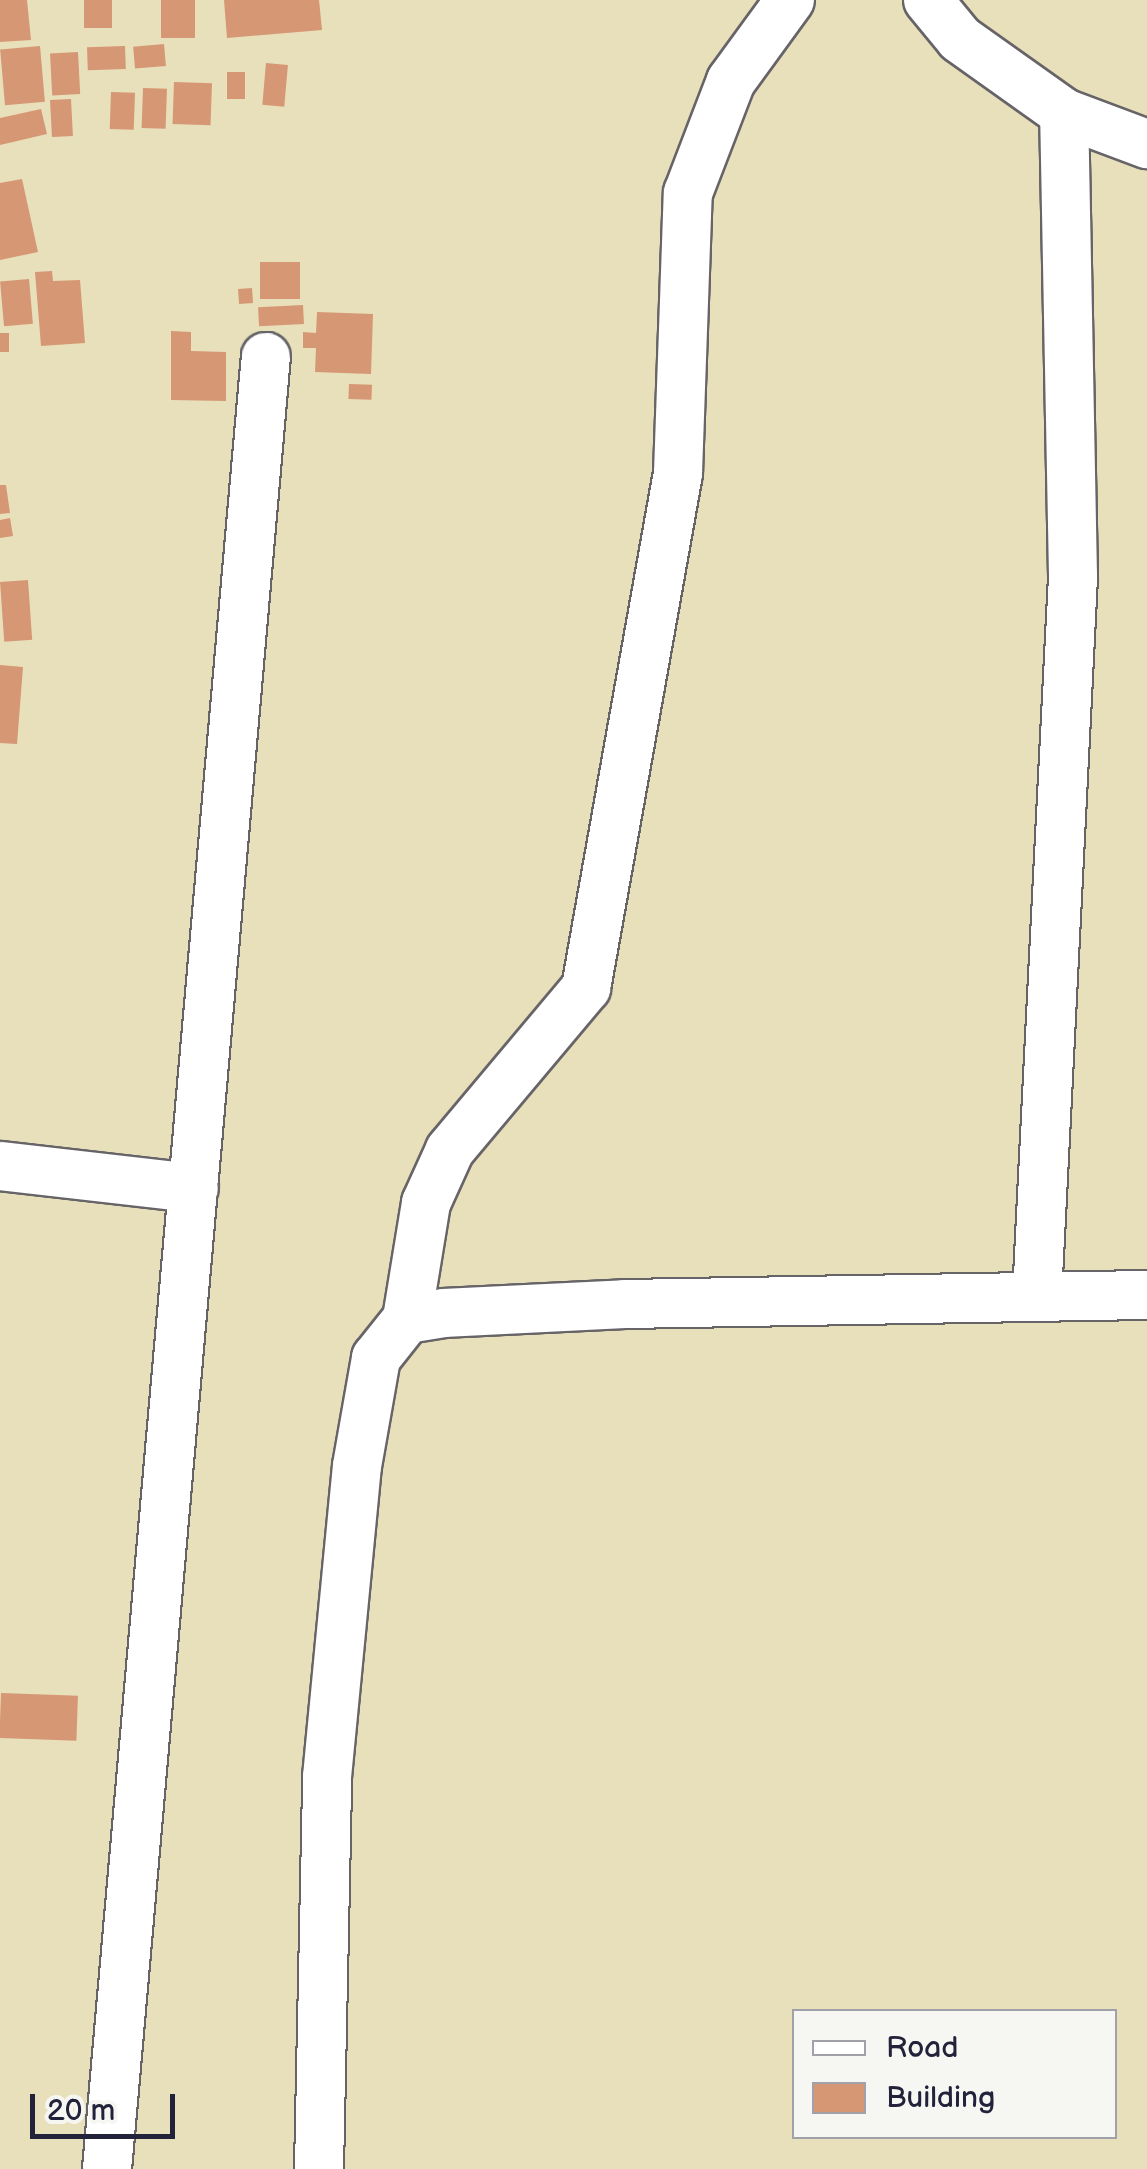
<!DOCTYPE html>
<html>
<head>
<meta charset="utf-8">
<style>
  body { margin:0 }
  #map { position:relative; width:1147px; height:2169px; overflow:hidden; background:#e8dfbb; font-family:"Balsamiq Sans",sans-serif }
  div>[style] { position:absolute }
  .building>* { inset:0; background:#d69774; transform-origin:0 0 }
  .roads { filter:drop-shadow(2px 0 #676468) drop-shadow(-2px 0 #676468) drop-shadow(0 2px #676468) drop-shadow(0 -2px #676468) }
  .minor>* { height:48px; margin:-24px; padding:0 24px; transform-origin:24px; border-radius:24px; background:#fff }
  span { translate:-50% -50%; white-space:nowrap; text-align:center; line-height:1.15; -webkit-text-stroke:9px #f6f6f2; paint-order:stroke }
  .legend { position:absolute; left:792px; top:2009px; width:325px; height:130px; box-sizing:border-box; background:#f6f6f2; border:2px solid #a1a1a9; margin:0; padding:12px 18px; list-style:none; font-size:30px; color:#22223b }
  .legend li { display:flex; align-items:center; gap:20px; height:50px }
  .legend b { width:50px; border:2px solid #a1a1a9 }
  .scale { position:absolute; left:30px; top:2094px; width:145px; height:45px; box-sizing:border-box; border:5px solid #22223b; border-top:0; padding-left:12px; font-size:30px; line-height:35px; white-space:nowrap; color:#22223b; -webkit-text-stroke:8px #f6f6f2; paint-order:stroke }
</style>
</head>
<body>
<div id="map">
  <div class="building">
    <i style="clip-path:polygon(0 0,27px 0,31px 40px,0 42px)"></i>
    <i style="left:84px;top:0;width:28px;height:28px"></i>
    <i style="left:161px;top:0;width:34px;height:38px"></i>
    <i style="clip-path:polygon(224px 0,319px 0,322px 30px,227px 38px)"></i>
    <i style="left:164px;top:44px;width:22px;height:31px;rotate:85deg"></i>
    <i style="left:40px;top:46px;width:56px;height:40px;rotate:85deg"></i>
    <i style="left:125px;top:46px;width:23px;height:38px;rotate:88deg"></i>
    <i style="left:78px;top:52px;width:42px;height:28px;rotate:87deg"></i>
    <i style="left:266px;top:63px;width:22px;height:42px;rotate:5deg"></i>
    <i style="left:227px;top:72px;width:18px;height:27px"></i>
    <i style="left:174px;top:82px;width:38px;height:42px;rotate:2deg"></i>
    <i style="left:143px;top:88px;width:24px;height:40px;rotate:2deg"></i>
    <i style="left:111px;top:92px;width:24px;height:37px;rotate:2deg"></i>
    <i style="left:71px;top:99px;width:37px;height:21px;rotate:87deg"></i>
    <i style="clip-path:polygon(41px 109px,47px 134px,0 145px,0 118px)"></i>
    <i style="clip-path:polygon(22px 179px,38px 252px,0 260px,0 183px)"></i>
    <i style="left:260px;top:262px;width:40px;height:37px"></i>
    <i style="clip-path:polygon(52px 271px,53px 281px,80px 280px,85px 343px,41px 346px,35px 272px)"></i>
    <i style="left:29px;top:279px;width:45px;height:29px;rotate:85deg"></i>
    <i style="left:252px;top:288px;width:15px;height:14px;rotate:86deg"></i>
    <i style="left:303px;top:305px;width:19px;height:45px;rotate:87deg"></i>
    <i style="clip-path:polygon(317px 312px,373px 314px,371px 374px,315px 372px,316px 348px,303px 348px,303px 332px,316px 333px)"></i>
    <i style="clip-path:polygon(171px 331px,191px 332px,191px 351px,226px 352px,226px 401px,171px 400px)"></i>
    <i style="left:0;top:333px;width:9px;height:19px"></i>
    <i style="left:349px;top:384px;width:23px;height:15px;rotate:2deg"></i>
    <i style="clip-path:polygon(0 485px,6px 485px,10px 513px,0 514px)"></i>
    <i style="clip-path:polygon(10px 518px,13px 536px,0 538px,0 520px)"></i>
    <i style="left:28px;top:580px;width:60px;height:28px;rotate:86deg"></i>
    <i style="clip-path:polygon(0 665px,23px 667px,17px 744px,0 743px)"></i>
    <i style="left:1px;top:1693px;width:77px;height:45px;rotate:2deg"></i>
  </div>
  <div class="roads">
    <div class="minor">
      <i style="left:928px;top:0;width:50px;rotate:50.6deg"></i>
      <i style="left:960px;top:39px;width:128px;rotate:35.4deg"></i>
      <i style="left:1064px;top:113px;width:89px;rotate:20.5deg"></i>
      <i style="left:0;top:1166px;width:195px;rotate:6.5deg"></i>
      <i style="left:1037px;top:1297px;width:722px;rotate:-87.14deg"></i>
      <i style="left:1073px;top:576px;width:463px;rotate:-91.1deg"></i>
      <i style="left:407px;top:1319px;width:118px;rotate:-80.7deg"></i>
      <i style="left:426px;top:1203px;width:58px;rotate:-65.6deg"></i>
      <i style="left:450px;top:1150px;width:212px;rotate:-50deg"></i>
      <i style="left:586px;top:988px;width:523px;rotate:-79.87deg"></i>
      <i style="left:678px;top:473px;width:280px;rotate:-88deg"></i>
      <i style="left:688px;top:193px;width:120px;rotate:-69deg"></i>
      <i style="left:731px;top:81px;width:100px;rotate:-53.9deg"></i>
      <i style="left:107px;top:2169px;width:1819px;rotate:-84.99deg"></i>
      <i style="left:319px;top:2169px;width:392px;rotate:-88.8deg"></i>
      <i style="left:327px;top:1777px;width:312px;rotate:-84.5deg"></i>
      <i style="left:357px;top:1466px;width:110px;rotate:-80deg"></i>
      <i style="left:376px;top:1358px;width:50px;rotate:-51.5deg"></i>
      <i style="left:407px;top:1319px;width:36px;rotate:-9deg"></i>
      <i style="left:443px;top:1313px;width:182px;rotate:-2.8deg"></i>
      <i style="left:625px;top:1304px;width:522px;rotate:-0.99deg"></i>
    </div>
  </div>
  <ul class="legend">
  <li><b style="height:12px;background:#fff"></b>Road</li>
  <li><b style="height:28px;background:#d69774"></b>Building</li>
  </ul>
  <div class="scale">20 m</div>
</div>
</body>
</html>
